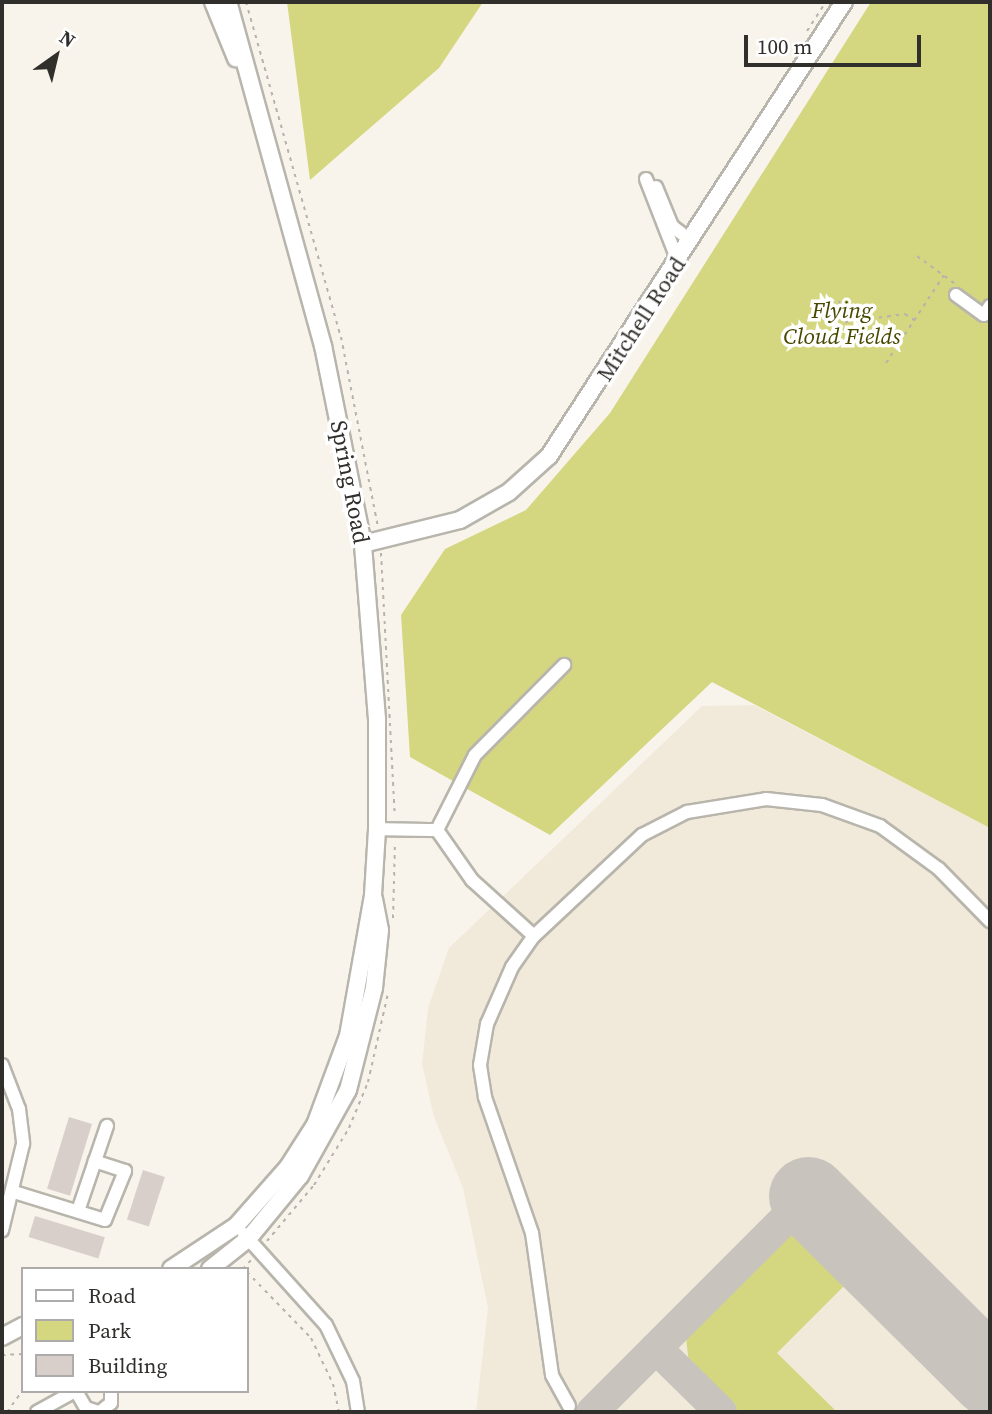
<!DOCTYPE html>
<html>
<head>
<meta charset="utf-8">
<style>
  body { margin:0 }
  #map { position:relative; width:992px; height:1414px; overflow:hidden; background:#f8f4eb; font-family:"Source Serif 4",serif }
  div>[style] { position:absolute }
  .built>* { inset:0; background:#f1eada }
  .green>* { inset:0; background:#d4d780 }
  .taxiway>* { height:32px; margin:-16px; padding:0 16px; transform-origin:16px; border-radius:16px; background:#c8c4bd }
  .runway>* { height:79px; margin:-39.5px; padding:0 39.5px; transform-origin:39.5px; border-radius:39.5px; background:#c8c4bd }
  .building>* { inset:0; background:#d8cfca; transform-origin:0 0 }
  .path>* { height:2px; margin-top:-1px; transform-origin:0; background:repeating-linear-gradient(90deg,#b7b3ac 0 3.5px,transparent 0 8.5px) }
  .roads { filter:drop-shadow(2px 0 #b8b5ac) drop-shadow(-2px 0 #b8b5ac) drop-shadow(0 2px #b8b5ac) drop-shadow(0 -2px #b8b5ac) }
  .minor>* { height:12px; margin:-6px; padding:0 6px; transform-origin:6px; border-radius:6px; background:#fff }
  .major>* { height:16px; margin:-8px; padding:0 8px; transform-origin:8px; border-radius:8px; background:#fff }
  span { translate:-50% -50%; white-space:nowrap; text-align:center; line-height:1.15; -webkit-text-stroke:7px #fff; paint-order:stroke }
  .park-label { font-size:23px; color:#484800; font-style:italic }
  .street-label { font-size:23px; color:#312f2c }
  .frame { position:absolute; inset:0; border:4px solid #312f2c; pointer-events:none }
  .legend { position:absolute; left:21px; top:1267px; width:228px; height:126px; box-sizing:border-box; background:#fff; border:2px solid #adacab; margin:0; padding:9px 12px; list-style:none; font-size:21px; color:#312f2c }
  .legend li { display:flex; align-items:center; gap:14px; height:35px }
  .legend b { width:35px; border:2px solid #adacab }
  .north { position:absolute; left:21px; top:21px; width:70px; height:70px; -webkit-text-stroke:5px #fff; paint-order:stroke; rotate:34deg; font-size:19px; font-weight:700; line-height:28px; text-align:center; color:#312f2c }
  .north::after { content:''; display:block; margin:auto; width:24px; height:32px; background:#312f2c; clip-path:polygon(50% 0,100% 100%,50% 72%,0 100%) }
  .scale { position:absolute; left:744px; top:35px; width:177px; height:32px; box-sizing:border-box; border:4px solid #312f2c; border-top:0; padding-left:9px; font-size:21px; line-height:24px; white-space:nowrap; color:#312f2c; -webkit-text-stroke:5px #fff; paint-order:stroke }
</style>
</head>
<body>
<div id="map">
  <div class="built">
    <i style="clip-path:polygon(754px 705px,990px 828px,990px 1412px,476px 1412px,488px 1308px,463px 1188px,434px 1117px,422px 1064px,428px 1008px,449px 948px,702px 706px)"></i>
  </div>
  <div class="green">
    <i style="clip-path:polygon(287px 2px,483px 2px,439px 68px,310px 180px)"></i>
    <i style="clip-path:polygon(871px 2px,990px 2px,990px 828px,712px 682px,550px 835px,410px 757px,401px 615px,445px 549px,526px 510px,610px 413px)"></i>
    <i style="clip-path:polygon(793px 1233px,814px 1237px,853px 1277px,777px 1353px,837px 1412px,738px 1412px,689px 1364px,686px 1338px,782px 1238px)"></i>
  </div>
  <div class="taxiway">
    <i style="left:656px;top:1348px;width:91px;rotate:44.6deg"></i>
    <i style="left:592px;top:1412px;width:305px;rotate:-45deg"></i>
  </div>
  <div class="runway">
    <i style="left:808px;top:1196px;width:257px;rotate:44.8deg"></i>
  </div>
  <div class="building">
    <i style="left:69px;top:1117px;width:24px;height:75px;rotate:17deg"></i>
    <i style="left:143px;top:1170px;width:23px;height:52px;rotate:18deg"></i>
    <i style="left:35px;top:1216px;width:73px;height:22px;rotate:17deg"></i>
  </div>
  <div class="path">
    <i style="left:246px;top:2px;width:348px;rotate:74.2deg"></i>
    <i style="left:341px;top:337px;width:194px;rotate:79deg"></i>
    <i style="left:807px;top:31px;width:35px;rotate:-57deg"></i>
    <i style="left:917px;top:256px;width:46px;rotate:36.1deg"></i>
    <i style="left:831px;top:302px;width:8px;rotate:-7deg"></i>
    <i style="left:839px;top:301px;width:22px;rotate:74deg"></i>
    <i style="left:845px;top:322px;width:61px;rotate:-7.6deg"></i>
    <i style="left:905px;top:314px;width:11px;rotate:34deg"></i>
    <i style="left:886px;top:363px;width:105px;rotate:-56.6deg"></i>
    <i style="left:381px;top:553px;width:263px;rotate:87deg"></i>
    <i style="left:393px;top:918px;width:75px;rotate:-88.5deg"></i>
    <i style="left:267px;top:1241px;width:73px;rotate:-50deg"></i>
    <i style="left:314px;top:1185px;width:67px;rotate:-58.4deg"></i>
    <i style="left:349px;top:1128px;width:50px;rotate:-67.6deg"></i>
    <i style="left:368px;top:1082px;width:91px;rotate:-77.3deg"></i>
    <i style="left:243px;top:1269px;width:13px;rotate:-48deg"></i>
    <i style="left:247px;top:1272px;width:92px;rotate:45.9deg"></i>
    <i style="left:311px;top:1338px;width:51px;rotate:64.4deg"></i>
    <i style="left:333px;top:1384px;width:29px;rotate:78deg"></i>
    <i style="left:2px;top:1355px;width:21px;rotate:-3deg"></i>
    <i style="left:7px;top:1412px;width:27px;rotate:-54deg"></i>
  </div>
  <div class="roads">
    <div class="minor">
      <i style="left:646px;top:179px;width:88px;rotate:68.7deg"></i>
      <i style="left:656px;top:187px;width:42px;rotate:67.7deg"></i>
      <i style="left:672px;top:226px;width:24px;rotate:38deg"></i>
      <i style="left:956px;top:295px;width:34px;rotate:36deg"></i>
      <i style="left:984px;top:315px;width:11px;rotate:-56deg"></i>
      <i style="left:377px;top:829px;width:60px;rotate:1deg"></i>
      <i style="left:534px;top:936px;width:84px;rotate:-137.9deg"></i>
      <i style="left:472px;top:880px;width:61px;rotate:-125deg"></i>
      <i style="left:437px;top:830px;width:84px;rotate:-63.1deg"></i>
      <i style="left:475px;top:755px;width:127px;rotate:-45.3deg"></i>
      <i style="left:2px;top:1065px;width:47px;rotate:68.9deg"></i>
      <i style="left:19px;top:1109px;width:35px;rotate:83deg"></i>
      <i style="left:23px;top:1144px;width:89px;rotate:103.7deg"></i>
      <i style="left:14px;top:1192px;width:95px;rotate:17.1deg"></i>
      <i style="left:105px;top:1220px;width:53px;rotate:-67.8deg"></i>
      <i style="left:125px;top:1171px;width:32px;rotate:-162deg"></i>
      <i style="left:78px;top:1211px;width:90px;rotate:-71.2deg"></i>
      <i style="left:244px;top:1234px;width:122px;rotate:48deg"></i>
      <i style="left:326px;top:1325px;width:62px;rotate:64.3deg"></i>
      <i style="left:353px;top:1381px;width:31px;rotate:81deg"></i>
      <i style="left:76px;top:1391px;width:20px;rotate:60deg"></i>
      <i style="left:86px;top:1408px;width:13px;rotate:18deg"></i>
      <i style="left:569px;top:1406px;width:35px;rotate:-119deg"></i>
      <i style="left:552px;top:1375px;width:143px;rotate:-98deg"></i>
      <i style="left:532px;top:1233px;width:144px;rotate:-109.1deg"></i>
      <i style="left:485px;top:1097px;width:32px;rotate:-99deg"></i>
      <i style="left:480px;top:1065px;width:42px;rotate:-80.3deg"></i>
      <i style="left:487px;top:1024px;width:62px;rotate:-66.3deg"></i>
      <i style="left:512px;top:967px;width:38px;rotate:-55deg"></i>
      <i style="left:534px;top:936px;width:148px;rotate:-43.1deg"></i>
      <i style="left:642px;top:835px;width:51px;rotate:-27.1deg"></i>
      <i style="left:687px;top:812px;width:80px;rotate:-9.3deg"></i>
      <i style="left:766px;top:799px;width:56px;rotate:6.1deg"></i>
      <i style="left:822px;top:805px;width:62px;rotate:19.9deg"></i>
      <i style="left:880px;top:826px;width:73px;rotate:36.1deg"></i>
      <i style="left:939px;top:869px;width:73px;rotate:45.6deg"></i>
      <i style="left:37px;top:1412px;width:43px;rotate:-28.9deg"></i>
      <i style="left:100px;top:1412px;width:14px;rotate:-39deg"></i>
      <i style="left:111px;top:1403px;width:12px;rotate:-90deg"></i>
    </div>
    <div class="major">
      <i style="left:213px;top:2px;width:61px;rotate:67.7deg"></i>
      <i style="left:363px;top:544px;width:100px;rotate:-13.9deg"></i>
      <i style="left:460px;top:520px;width:56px;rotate:-29.7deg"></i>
      <i style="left:509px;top:492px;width:54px;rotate:-42deg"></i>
      <i style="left:549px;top:456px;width:541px;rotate:-56.99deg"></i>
      <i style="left:171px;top:1269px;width:78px;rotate:-33.5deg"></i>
      <i style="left:236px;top:1226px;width:79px;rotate:-48.6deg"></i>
      <i style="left:288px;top:1167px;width:50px;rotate:-57.3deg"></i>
      <i style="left:315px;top:1125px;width:95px;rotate:-69.7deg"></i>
      <i style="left:348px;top:1036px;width:143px;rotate:-79.9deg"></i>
      <i style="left:373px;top:895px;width:66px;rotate:-86.5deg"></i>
      <i style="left:377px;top:829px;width:110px;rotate:-90deg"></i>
      <i style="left:377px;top:719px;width:176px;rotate:-94.6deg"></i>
      <i style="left:363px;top:544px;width:202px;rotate:-101.4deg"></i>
      <i style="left:323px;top:346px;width:357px;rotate:-105.4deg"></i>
      <i style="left:210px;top:1269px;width:50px;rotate:-38.5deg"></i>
      <i style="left:249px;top:1238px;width:80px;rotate:-50.6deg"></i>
      <i style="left:300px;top:1176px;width:98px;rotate:-60.8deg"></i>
      <i style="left:348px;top:1090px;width:105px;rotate:-75.7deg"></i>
      <i style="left:374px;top:988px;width:58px;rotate:-84.1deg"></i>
      <i style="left:380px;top:930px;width:32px;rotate:-101deg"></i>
      <i style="left:2px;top:1337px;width:24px;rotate:-28deg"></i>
    </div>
  </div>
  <div class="park-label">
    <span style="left:842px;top:323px">Flying<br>Cloud Fields</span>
  </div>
  <div class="street-label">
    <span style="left:641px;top:319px;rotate:-57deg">Mitchell Road</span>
    <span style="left:350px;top:482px;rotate:79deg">Spring Road</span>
  </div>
  <div class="frame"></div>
  <ul class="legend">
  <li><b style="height:9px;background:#fff"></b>Road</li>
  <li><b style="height:19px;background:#d4d780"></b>Park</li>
  <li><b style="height:19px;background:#d8cfca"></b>Building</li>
  </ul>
  <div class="north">N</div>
  <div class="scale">100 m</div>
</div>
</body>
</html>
